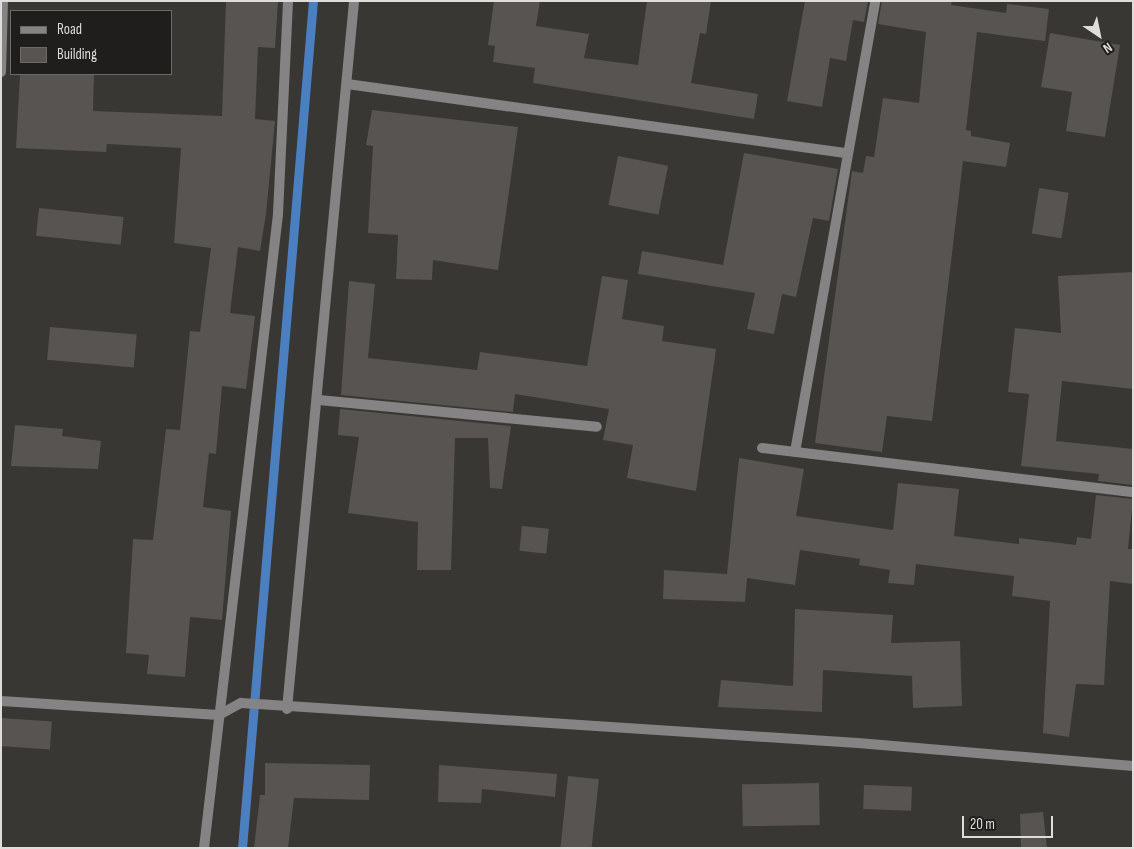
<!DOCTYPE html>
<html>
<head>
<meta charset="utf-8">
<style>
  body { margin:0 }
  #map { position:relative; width:1134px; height:849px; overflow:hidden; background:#383734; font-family:"Sofia Sans Condensed",sans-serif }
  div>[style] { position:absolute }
  .stream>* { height:9px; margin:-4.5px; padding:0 4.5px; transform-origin:4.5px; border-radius:4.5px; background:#4b7fc0 }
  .building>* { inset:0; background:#575452; transform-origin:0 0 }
  .minor>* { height:10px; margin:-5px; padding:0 5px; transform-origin:5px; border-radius:5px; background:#858383 }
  span { translate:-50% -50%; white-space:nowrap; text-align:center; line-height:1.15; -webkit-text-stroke:5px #1f1e1d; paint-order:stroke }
  .frame { position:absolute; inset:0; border:2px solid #dedddb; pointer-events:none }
  .legend { position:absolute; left:10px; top:10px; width:162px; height:65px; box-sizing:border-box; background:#1f1e1d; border:1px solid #6b6a69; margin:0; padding:6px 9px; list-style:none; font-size:15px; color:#dedddb }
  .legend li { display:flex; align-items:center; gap:10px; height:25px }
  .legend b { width:25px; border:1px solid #6b6a69 }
  .north { position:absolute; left:1074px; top:10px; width:50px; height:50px; -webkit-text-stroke:4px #1f1e1d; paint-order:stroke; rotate:146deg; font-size:14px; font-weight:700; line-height:20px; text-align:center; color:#dedddb }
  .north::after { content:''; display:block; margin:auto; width:18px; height:22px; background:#dedddb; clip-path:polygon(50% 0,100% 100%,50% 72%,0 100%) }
  .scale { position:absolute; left:962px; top:816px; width:91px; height:22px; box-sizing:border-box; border:2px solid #dedddb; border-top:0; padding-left:6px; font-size:15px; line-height:18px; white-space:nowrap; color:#dedddb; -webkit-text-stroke:4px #1f1e1d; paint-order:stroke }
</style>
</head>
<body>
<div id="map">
  <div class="stream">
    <i style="left:242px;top:848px;width:850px;rotate:-85.21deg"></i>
  </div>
  <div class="building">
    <i style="clip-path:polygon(226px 1px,278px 1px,275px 48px,258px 47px,255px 119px,275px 121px,266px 214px,260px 251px,238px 247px,230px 313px,255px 316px,246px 389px,222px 386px,216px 454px,209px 453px,203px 507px,231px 511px,222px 620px,190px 617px,185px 677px,147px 674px,149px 655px,126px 653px,133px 539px,153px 540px,166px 429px,180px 430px,190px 331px,200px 332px,211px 248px,174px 243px,181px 148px,107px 144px,106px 152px,16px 148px,20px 74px,94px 74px,93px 111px,222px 116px)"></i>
    <i style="clip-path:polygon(494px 1px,540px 1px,536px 26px,589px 34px,584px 58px,638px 65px,647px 1px,711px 1px,706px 34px,700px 33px,691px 83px,758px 94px,754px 119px,533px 83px,535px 68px,493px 62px,495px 46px,488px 45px)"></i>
    <i style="clip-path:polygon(805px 1px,868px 1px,864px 22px,853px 20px,846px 61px,830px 58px,822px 107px,787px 101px)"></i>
    <i style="clip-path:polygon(882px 1px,952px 1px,951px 5px,1006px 13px,1007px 4px,1049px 9px,1045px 41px,977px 32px,966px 130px,971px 131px,971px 136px,1010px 143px,1006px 167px,963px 161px,932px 421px,887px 416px,882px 452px,815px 443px,852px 171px,863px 173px,866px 156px,874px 157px,883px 98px,919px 103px,926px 32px,878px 24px)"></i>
    <i style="clip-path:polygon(1050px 33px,1120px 45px,1105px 137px,1066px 131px,1072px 92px,1041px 87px)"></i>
    <i style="clip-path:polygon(372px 110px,518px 127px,498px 270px,433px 260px,432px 280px,396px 279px,398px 235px,368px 233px,373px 146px,366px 145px)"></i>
    <i style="clip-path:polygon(744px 153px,838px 169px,829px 221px,813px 218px,796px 297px,782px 294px,774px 334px,747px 329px,755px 293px,638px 274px,642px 251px,723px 265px)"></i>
    <i style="left:618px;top:156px;width:51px;height:50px;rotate:11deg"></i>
    <i style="left:1039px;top:188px;width:30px;height:46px;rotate:9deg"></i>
    <i style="left:39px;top:208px;width:85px;height:28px;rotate:6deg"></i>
    <i style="clip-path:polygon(1133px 272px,1133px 389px,1062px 381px,1056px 441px,1133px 449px,1133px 485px,1098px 481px,1099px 474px,1021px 466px,1029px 394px,1008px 392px,1015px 328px,1061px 333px,1058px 276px)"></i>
    <i style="clip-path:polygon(602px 276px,628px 280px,622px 319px,664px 326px,662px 341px,716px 349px,696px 491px,627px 478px,633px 445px,603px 440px,609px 409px,515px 394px,513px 412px,341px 395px,349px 281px,375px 284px,368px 358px,477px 370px,480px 352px,587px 366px)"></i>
    <i style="left:50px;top:327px;width:87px;height:33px;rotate:5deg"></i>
    <i style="clip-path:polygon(340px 409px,511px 426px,502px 489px,490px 488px,488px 438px,455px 438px,451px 570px,417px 570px,418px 522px,348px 513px,359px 437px,338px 435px)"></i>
    <i style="clip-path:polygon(15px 425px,63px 429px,62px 436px,101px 441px,98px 469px,11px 466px)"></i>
    <i style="clip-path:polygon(739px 458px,804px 469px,796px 516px,893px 530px,898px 483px,959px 489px,954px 536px,1019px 544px,1019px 538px,1076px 545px,1077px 537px,1091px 539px,1096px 495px,1133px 499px,1128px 549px,1133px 549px,1133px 584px,1110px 581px,1104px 685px,1076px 684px,1069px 737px,1043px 733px,1050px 601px,1012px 596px,1014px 576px,916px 564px,914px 585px,888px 583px,890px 570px,859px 565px,860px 559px,800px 550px,795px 585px,747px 578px,745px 602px,663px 599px,664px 570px,727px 574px)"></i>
    <i style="left:522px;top:526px;width:27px;height:25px;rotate:6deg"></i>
    <i style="clip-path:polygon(795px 609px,893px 615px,891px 643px,960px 641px,962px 706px,913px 708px,912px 676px,823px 670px,822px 712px,718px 707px,721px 680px,793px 686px)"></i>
    <i style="left:1px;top:718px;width:51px;height:28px;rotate:4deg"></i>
    <i style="clip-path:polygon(265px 763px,370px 765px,369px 800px,294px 798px,288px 848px,254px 848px,260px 795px,265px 795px)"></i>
    <i style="clip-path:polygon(439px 765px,557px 774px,555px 797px,482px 789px,481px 803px,438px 802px)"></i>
    <i style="left:568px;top:776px;width:31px;height:72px;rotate:6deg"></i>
    <i style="left:819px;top:783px;width:42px;height:77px;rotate:89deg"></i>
    <i style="left:864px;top:785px;width:48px;height:24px;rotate:2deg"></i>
    <i style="clip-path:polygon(1043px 812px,1047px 848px,1021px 848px,1020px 814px)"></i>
  </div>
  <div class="minor">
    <i style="left:1px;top:72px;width:71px;rotate:-88.4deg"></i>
    <i style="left:347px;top:84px;width:503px;rotate:7.89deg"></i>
    <i style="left:319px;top:400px;width:279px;rotate:5.5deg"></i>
    <i style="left:762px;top:448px;width:374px;rotate:6.8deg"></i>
    <i style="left:795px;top:452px;width:458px;rotate:-79.9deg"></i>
    <i style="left:1px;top:701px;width:218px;rotate:3.7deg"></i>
    <i style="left:219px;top:715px;width:25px;rotate:-29deg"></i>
    <i style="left:241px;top:703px;width:618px;rotate:3.71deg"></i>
    <i style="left:858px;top:743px;width:276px;rotate:4.8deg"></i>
    <i style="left:287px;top:709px;width:711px;rotate:-84.59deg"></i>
    <i style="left:204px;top:848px;width:638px;rotate:-83.34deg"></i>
    <i style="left:278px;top:214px;width:213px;rotate:-87.3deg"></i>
  </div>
  <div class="frame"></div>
  <ul class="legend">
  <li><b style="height:6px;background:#858383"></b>Road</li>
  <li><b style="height:14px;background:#575452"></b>Building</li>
  </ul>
  <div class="north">N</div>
  <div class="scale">20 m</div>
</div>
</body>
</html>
